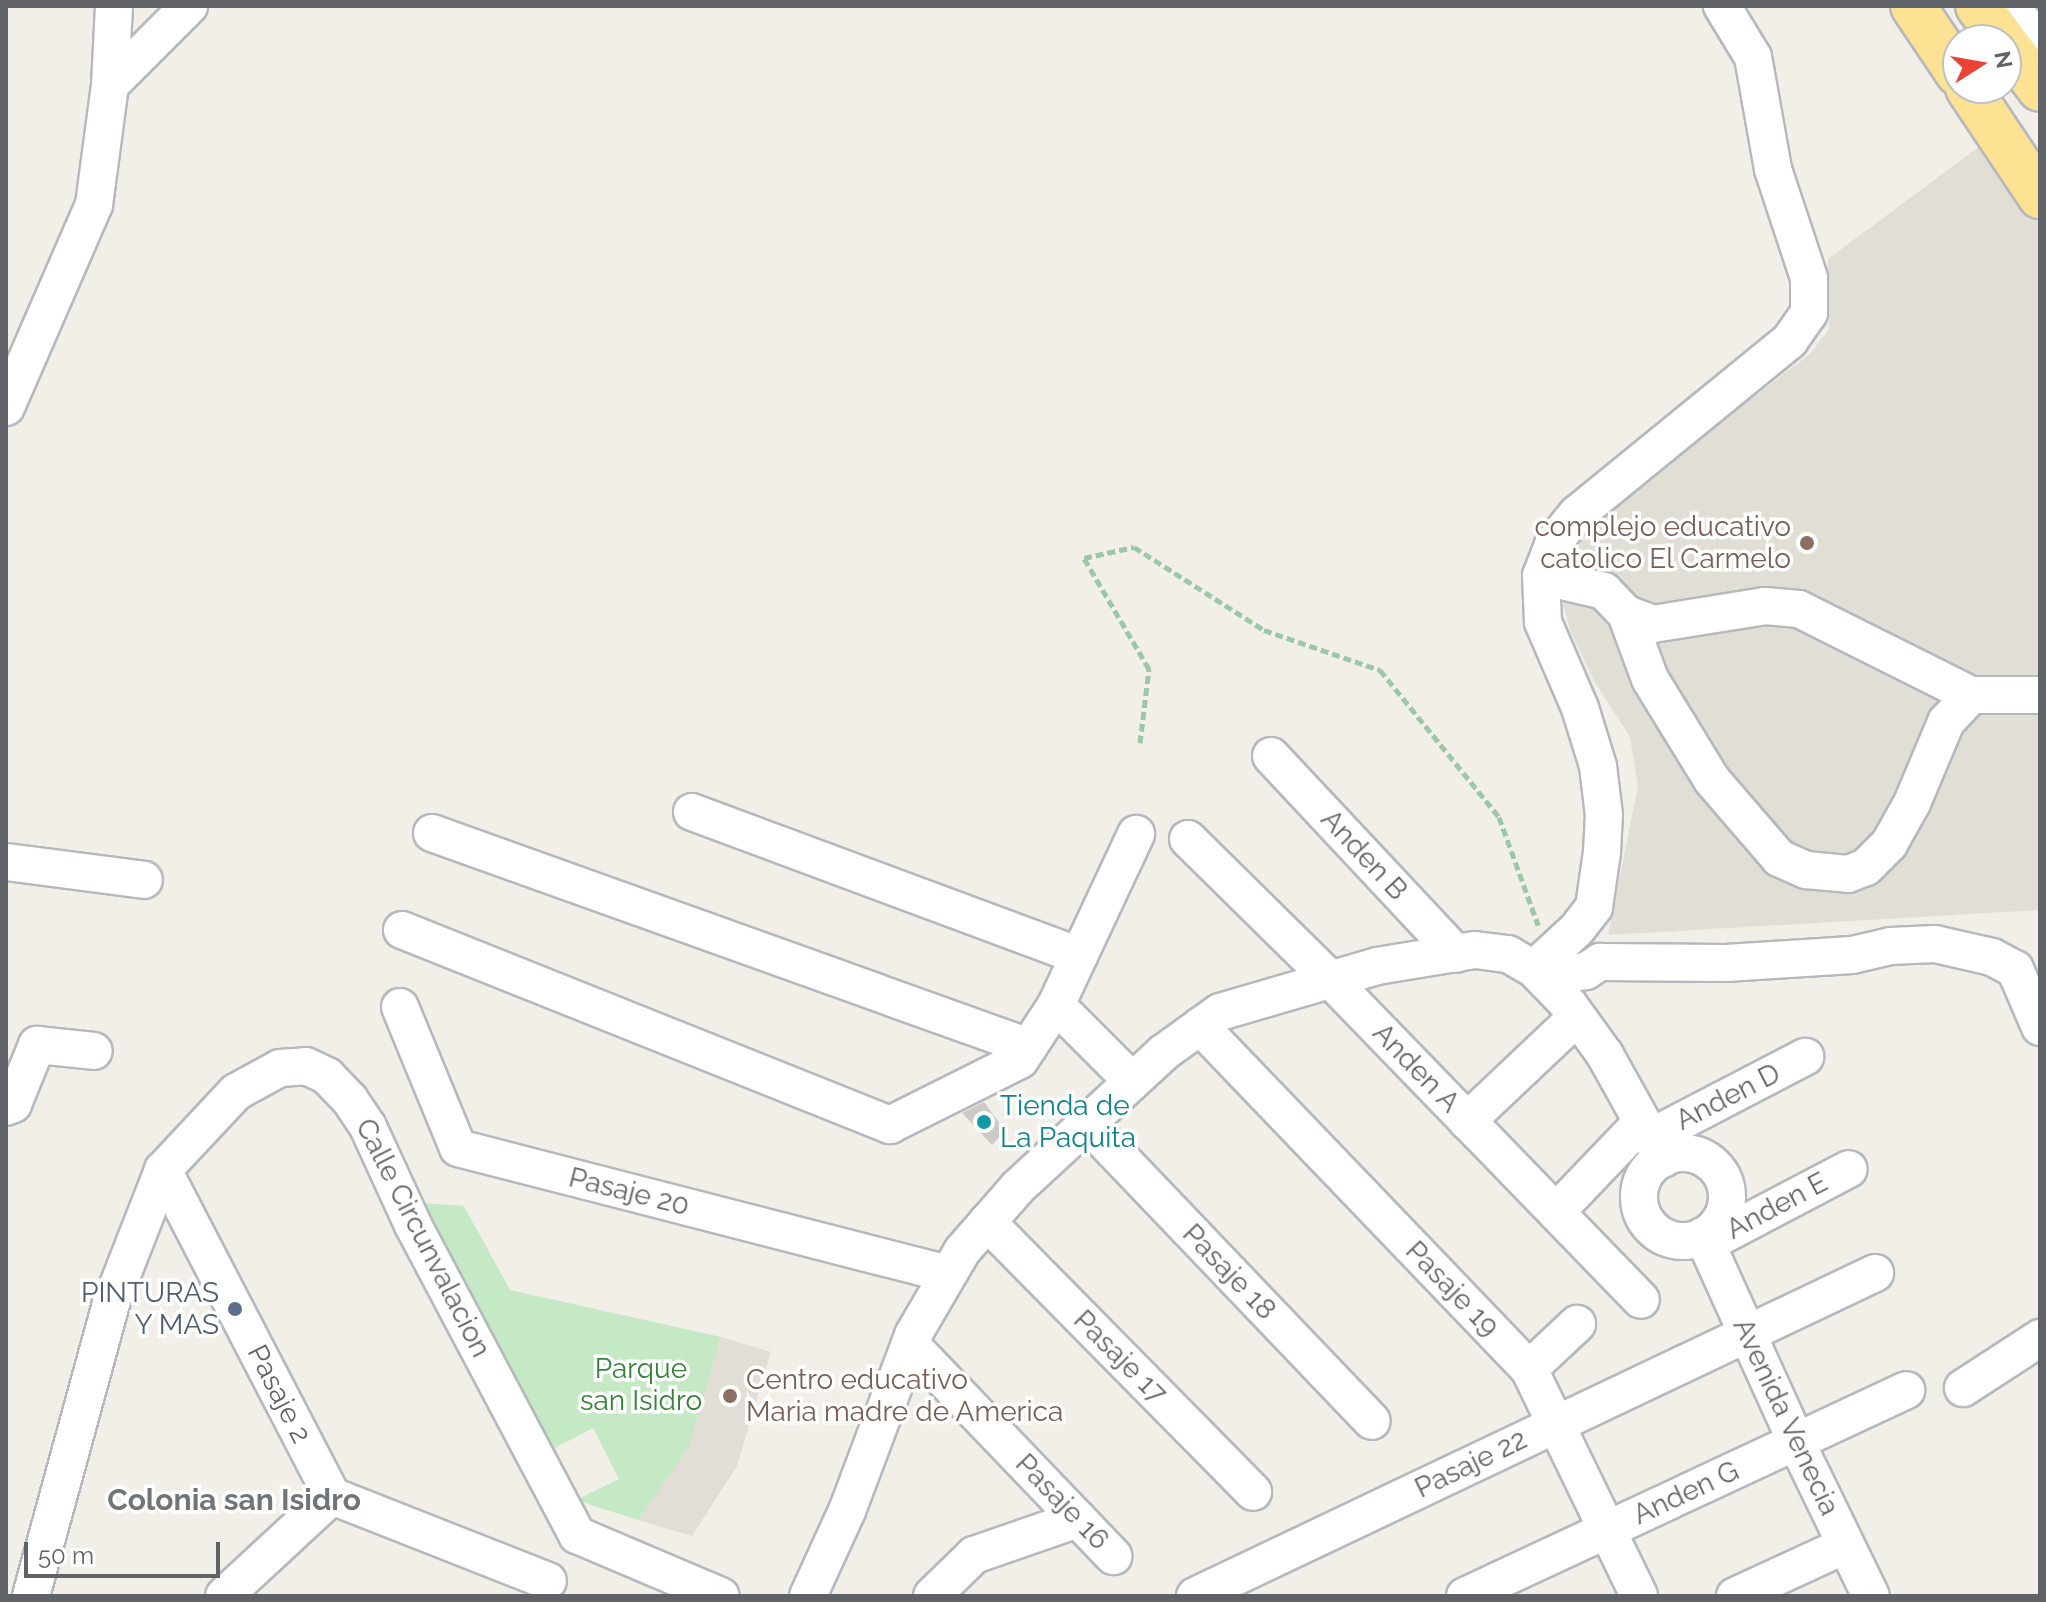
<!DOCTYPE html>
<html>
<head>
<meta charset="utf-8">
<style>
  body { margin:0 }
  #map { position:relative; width:2046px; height:1602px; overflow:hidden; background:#f1efe8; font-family:Raleway,sans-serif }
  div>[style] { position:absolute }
  .education>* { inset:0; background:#e1ded6 }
  .green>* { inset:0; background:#c5e8c5 }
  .building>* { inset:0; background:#cccac5 }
  .path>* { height:5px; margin-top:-2.5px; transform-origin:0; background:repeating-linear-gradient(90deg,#9cc7a9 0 8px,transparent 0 12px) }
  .roads { filter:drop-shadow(2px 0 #b5b8bc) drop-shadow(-2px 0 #b5b8bc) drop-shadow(0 2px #b5b8bc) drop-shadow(0 -2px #b5b8bc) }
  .minor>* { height:36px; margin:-18px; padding:0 18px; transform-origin:18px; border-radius:18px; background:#fff }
  .minor>.ring { margin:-18px; padding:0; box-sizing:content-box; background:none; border:36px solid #fff; border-radius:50% }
  .highway>* { height:44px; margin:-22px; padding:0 22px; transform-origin:22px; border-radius:22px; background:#fde293 }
  .dots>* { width:22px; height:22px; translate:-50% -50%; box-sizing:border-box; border:4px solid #fff; border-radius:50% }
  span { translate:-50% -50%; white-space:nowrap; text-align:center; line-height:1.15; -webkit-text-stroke:7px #fff; paint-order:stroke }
  .education-label { font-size:28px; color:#785e54 }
  .right { translate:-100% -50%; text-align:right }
  .left { translate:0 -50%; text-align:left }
  .street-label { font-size:28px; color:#5f6368 }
  .culture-label { font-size:28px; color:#0d838f }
  .service-label { font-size:28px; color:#4e5e75 }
  .park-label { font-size:28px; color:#348238 }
  .neighbourhood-label { font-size:30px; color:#70757a; font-weight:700 }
  .frame { position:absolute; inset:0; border:8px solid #5f6368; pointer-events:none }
  .north { position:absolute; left:1942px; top:24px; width:80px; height:80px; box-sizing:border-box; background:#fff; border:2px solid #bfc1c3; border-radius:50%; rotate:79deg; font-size:22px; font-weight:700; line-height:32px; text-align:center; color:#5f6368 }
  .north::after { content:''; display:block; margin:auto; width:28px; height:36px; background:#ea4335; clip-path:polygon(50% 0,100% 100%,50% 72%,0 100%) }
  .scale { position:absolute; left:24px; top:1542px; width:196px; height:36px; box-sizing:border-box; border:4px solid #5f6368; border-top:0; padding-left:10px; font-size:24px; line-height:28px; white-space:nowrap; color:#5f6368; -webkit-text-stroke:6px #fff; paint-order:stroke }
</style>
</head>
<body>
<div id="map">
  <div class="education">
    <i style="clip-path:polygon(1984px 143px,2040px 225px,2040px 910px,1608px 935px,1638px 786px,1630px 737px,1593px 679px,1570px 630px,1563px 604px,1569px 558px,1580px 529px,1810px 354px,1829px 329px,1828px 259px)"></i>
    <i style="clip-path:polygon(721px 1337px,771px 1352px,737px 1466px,692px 1536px,638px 1520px,690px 1440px)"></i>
  </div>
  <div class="green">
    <i style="clip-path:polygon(424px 1203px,464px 1206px,510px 1290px,721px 1337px,689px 1446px,638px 1520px,576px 1500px,619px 1479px,593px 1428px,553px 1449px)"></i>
  </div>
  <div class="building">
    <i style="clip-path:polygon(984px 1102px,1005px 1131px,992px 1145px,962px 1113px)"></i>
  </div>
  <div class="path">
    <i style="left:1140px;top:743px;width:75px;rotate:-83.1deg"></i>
    <i style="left:1149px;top:669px;width:129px;rotate:-120.4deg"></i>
    <i style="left:1084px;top:558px;width:51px;rotate:-12.4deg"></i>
    <i style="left:1134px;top:547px;width:154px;rotate:32.6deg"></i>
    <i style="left:1264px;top:630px;width:123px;rotate:19deg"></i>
    <i style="left:1380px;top:670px;width:189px;rotate:51deg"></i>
    <i style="left:1499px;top:817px;width:115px;rotate:70.1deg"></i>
  </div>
  <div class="roads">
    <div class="minor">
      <i style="left:2013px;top:6px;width:51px;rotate:57.9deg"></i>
      <i style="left:110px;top:85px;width:79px;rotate:-87.1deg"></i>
      <i style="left:6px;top:407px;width:220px;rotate:-66.5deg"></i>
      <i style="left:94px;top:205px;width:121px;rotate:-82.4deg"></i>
      <i style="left:110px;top:85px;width:112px;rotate:-45deg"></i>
      <i style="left:1541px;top:576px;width:65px;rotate:13.4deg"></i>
      <i style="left:1604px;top:591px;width:32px;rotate:46deg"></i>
      <i style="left:1626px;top:614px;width:29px;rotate:20deg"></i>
      <i style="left:1653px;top:624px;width:113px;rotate:-9.1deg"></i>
      <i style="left:1765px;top:606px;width:34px;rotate:5deg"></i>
      <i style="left:1799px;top:609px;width:192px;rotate:26.6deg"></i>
      <i style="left:1971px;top:695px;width:69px"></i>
      <i style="left:1626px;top:614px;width:69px;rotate:69.7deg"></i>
      <i style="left:1650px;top:679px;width:119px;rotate:58.5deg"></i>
      <i style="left:1712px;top:780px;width:103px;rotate:49.3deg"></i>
      <i style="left:1779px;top:858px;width:30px;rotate:24deg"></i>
      <i style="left:1806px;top:870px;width:42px;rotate:5.4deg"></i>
      <i style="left:1848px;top:874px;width:19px;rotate:-21deg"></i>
      <i style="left:1866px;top:867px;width:33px;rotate:-45deg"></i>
      <i style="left:1889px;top:844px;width:47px;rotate:-60.7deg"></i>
      <i style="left:1912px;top:803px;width:88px;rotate:-67.2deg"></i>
      <i style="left:1946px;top:722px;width:37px;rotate:-47deg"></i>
      <i style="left:1271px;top:756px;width:271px;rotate:46.9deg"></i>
      <i style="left:692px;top:812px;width:413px;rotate:20.4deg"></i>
      <i style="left:432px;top:833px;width:634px;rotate:19.72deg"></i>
      <i style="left:1188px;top:839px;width:198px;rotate:44.6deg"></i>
      <i style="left:1329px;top:978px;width:448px;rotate:45.9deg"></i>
      <i style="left:6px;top:862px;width:139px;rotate:7.4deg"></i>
      <i style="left:402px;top:930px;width:526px;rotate:21.78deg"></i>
      <i style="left:890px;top:1125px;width:145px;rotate:-26.6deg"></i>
      <i style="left:1020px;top:1060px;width:66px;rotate:-56.8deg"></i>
      <i style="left:1056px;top:1005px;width:189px;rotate:-64.9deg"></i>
      <i style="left:1549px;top:957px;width:28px;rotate:35deg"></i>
      <i style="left:1572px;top:973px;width:14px;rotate:-8deg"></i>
      <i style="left:1586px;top:971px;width:17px;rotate:-33deg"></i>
      <i style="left:1600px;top:962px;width:126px;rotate:0.5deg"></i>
      <i style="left:1726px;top:963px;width:126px;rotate:-3.6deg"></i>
      <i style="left:1852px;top:955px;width:39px;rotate:-13deg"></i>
      <i style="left:1890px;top:946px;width:45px;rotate:-2.5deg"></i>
      <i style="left:1935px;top:944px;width:58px;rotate:12.8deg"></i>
      <i style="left:1992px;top:957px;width:26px;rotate:28deg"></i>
      <i style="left:2015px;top:969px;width:63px;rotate:66.7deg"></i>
      <i style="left:1534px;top:969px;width:59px;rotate:-42.9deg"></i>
      <i style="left:1577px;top:929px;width:28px;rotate:-52deg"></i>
      <i style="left:1594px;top:907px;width:56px;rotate:-81.7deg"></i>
      <i style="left:1602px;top:852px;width:37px;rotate:-87deg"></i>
      <i style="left:1604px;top:815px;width:49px;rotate:-97deg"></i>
      <i style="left:1598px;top:766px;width:61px;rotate:-107.2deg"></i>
      <i style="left:1580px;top:708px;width:94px;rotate:-113.3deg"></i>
      <i style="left:1543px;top:622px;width:46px;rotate:-92.5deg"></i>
      <i style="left:1541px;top:576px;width:36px;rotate:-69deg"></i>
      <i style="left:1554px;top:542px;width:36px;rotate:-51deg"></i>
      <i style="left:1577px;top:514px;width:275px;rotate:-39.2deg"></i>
      <i style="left:1790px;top:340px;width:33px;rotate:-55deg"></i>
      <i style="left:1809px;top:313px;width:35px;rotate:-90deg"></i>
      <i style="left:1809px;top:278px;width:115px;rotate:-108.3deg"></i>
      <i style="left:1773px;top:169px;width:114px;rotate:-100.1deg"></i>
      <i style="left:1753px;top:57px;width:60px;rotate:-121.3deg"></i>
      <i style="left:1056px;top:1005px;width:107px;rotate:45deg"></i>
      <i style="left:400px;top:1007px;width:152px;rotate:67.6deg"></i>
      <i style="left:458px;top:1148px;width:506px;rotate:14.42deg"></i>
      <i style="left:1200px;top:1026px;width:475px;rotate:46.2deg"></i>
      <i style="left:1529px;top:1369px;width:252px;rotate:64.1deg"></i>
      <i style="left:6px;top:1107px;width:8px;rotate:-23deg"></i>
      <i style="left:13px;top:1104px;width:64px;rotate:-67.9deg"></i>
      <i style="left:37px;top:1045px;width:57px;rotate:6deg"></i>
      <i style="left:1467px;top:1121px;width:151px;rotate:-43.4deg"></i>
      <i style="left:1087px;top:1123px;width:412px;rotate:46.3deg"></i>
      <i style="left:1651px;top:1137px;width:174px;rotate:-27.5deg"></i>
      <i class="ring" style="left:1639px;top:1153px;width:52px;height:52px"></i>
      <i style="left:163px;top:1170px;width:367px;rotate:62.6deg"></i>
      <i style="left:332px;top:1496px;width:232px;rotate:21.5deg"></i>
      <i style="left:1556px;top:1212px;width:124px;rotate:-46.3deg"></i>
      <i style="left:987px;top:1222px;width:379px;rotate:45.4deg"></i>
      <i style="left:1703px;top:1236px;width:235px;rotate:65.6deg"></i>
      <i style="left:1800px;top:1450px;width:162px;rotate:64.1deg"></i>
      <i style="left:1706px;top:1244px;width:161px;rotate:-27.7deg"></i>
      <i style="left:910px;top:1344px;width:294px;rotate:46.2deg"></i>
      <i style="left:1529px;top:1369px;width:66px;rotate:-43.2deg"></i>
      <i style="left:1963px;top:1388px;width:92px;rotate:-33deg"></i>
      <i style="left:577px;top:1535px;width:156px;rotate:23deg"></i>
      <i style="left:31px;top:1596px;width:304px;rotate:-74.7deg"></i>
      <i style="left:111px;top:1303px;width:143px;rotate:-68.6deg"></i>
      <i style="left:163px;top:1170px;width:107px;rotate:-46.9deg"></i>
      <i style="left:236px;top:1092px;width:50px;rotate:-28.6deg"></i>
      <i style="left:280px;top:1068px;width:26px;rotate:-4deg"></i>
      <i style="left:306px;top:1066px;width:23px;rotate:25deg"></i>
      <i style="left:327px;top:1076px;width:33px;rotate:46deg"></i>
      <i style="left:350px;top:1100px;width:32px;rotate:56deg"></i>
      <i style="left:368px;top:1127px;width:108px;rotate:65.3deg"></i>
      <i style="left:413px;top:1225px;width:351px;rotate:62.1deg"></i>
      <i style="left:224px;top:1596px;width:147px;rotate:-42.8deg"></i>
      <i style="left:808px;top:1596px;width:94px;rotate:-65.4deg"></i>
      <i style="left:847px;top:1511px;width:188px;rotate:-69.4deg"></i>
      <i style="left:913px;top:1335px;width:97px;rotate:-59.7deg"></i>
      <i style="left:962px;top:1251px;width:85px;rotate:-48.8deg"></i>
      <i style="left:1018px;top:1187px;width:197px;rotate:-42.7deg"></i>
      <i style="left:1163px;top:1053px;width:70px;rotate:-35.7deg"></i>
      <i style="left:1220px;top:1012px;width:164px;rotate:-16.3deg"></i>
      <i style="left:1377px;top:966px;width:99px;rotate:-9.3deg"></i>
      <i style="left:1475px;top:950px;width:33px;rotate:7deg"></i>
      <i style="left:1508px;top:954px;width:30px;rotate:30deg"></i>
      <i style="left:1534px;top:969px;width:50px;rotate:45.8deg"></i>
      <i style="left:1569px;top:1005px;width:62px;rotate:54.2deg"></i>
      <i style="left:1605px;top:1055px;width:119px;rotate:60.9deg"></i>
      <i style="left:932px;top:1596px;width:59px;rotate:-44.3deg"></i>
      <i style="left:974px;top:1555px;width:110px;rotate:-19.1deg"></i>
      <i style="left:1195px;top:1596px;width:753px;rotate:-25.41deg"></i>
      <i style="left:1465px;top:1596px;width:487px;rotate:-25deg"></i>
      <i style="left:1735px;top:1596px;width:122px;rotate:-24.7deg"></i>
    </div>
    <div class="highway">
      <i style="left:1913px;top:6px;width:81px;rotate:56.1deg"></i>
      <i style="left:1978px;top:6px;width:42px;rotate:53.7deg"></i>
      <i style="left:2006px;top:44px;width:56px;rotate:52.9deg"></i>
      <i style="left:1968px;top:88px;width:130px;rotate:56.3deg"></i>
    </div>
  </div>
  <div class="dots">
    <i style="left:1807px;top:543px;background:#8d6e63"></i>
    <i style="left:984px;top:1122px;background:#0f9aa8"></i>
    <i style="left:235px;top:1309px;background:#5c6f8a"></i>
    <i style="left:730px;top:1396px;background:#8d6e63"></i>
  </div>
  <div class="education-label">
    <span class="right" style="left:1791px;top:543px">complejo educativo<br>catolico El Carmelo</span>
    <span class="left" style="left:746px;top:1396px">Centro educativo<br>Maria madre de America</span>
  </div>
  <div class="street-label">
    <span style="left:1364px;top:855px;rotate:47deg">Anden B</span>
    <span style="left:1416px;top:1068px;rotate:46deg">Anden A</span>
    <span style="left:1728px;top:1097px;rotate:-27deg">Anden D</span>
    <span style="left:629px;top:1192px;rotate:14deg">Pasaje 20</span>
    <span style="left:1777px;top:1206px;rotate:-28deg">Anden E</span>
    <span style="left:423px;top:1238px;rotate:63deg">Calle Circunvalacion</span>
    <span style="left:1229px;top:1272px;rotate:46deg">Pasaje 18</span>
    <span style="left:1452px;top:1289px;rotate:46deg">Pasaje 19</span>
    <span style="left:1120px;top:1357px;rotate:45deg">Pasaje 17</span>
    <span style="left:279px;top:1394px;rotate:63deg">Pasaje 2</span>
    <span style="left:1786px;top:1417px;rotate:65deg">Avenida Venecia</span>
    <span style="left:1471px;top:1464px;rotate:-26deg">Pasaje 22</span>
    <span style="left:1686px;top:1493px;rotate:-25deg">Anden G</span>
    <span style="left:1062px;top:1502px;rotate:46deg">Pasaje 16</span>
  </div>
  <div class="culture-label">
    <span class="left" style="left:1000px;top:1122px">Tienda de<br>La Paquita</span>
  </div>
  <div class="service-label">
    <span class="right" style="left:219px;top:1309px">PINTURAS<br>Y MAS</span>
  </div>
  <div class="park-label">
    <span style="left:641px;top:1385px">Parque<br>san Isidro</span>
  </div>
  <div class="neighbourhood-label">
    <span style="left:234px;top:1500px">Colonia san Isidro</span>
  </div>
  <div class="frame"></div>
  <div class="north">N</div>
  <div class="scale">50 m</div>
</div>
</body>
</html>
